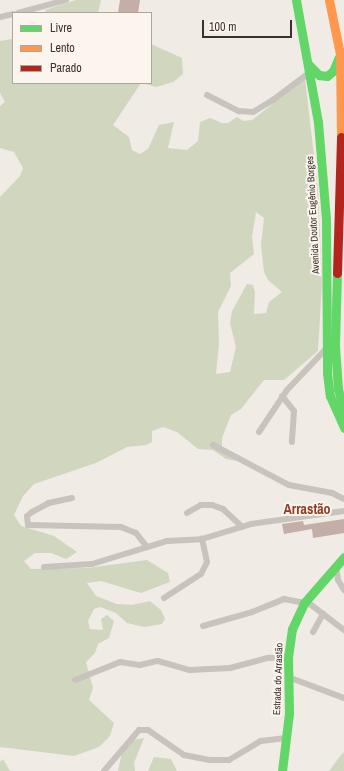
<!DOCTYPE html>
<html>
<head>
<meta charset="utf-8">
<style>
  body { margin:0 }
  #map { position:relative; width:344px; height:771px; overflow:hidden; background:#f0ebe5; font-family:"Archivo Narrow",sans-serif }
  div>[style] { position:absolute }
  .green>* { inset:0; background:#d1d6bf }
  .building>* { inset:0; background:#c3afa7 }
  .street>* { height:6px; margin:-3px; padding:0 3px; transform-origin:3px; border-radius:3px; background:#c9c3be }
  .fast>* { height:9px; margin:-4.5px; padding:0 4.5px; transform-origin:4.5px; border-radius:4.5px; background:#63d668 }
  .slow>* { height:9px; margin:-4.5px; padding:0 4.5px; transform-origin:4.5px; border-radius:4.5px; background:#ff974d }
  .jam>* { height:9px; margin:-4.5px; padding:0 4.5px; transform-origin:4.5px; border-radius:4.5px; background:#b3261e }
  span { translate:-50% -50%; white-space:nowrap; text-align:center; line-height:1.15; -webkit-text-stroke:4px #fbf5ee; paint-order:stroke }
  .street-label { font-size:10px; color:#3b302b }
  .district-label { font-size:14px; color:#8c3b22; font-weight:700 }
  .legend { position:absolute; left:12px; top:12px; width:140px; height:72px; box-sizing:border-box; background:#fbf5ee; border:1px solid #aea6a0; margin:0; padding:5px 7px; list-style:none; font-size:12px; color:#3b302b }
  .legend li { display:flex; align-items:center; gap:8px; height:20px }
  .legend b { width:20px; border:1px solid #aea6a0 }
  .scale { position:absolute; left:202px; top:20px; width:90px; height:18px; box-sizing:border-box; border:2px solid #3b302b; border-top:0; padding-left:5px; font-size:12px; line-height:14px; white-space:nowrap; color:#3b302b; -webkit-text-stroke:3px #fbf5ee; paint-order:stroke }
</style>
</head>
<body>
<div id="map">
  <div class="green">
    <i style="clip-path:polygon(76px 0,101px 0,98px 13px,46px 13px,45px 10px)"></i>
    <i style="clip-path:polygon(evenodd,12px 39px,13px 83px,141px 83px,113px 125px,129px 137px,132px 150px,140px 154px,148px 149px,159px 125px,174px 122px,168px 148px,187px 150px,198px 141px,200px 122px,210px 118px,222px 123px,228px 123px,237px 117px,243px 121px,252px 120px,305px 79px,318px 190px,322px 283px,318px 351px,284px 380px,264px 380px,241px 409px,231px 415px,222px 438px,222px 449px,236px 461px,226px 459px,213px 450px,198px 449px,177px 432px,163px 427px,152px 431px,152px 442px,146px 445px,127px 447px,96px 463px,34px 484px,23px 496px,14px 515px,21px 526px,54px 536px,77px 552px,66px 559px,51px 553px,35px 553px,24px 561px,31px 569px,87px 568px,147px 560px,168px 573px,170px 582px,141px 593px,101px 581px,87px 583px,96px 596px,117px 604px,132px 605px,150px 601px,161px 610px,165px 619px,162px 624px,144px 627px,127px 623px,116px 613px,100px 607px,94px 609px,88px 621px,90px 629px,103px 630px,101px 619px,107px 615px,114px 621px,109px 638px,98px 644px,95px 653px,86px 662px,93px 688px,89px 700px,114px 723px,110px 736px,99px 747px,74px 756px,0 747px,0 197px,20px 176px,23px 168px,14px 152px,0 148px,0 106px,5px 102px,0 93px,0 41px,12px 39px,256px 212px,264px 218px,261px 245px,264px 272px,268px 280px,282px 292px,269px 302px,266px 313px,254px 314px,255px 292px,253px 285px,247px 284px,232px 311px,230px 323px,236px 347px,230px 372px,216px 374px,219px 344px,218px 312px,231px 286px,230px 273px,254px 254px,252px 237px,256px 212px)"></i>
    <i style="clip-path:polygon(151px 44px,182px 58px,183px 74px,173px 82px,156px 87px,142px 83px,151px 83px)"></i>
    <i style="clip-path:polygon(144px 738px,134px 763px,135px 771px,118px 771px,122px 752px,132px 740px)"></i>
    <i style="clip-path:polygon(344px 752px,344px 771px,329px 771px,341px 755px)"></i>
    <i style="clip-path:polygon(154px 757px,171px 759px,177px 771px,148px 771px)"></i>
    <i style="clip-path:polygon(3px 759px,10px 771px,0 771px,0 762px)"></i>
  </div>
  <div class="building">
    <i style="clip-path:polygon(120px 0,140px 0,138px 13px,118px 13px)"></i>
    <i style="clip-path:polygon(344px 519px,344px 533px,313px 538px,312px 529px,284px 534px,282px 524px,303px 521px,304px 525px)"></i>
  </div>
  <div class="street">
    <i style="left:18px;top:13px;width:50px;rotate:-15.2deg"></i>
    <i style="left:0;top:17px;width:13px;rotate:-13deg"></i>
    <i style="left:207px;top:95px;width:36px;rotate:27deg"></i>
    <i style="left:239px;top:111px;width:14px;rotate:4deg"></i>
    <i style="left:253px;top:112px;width:23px;rotate:-31deg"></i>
    <i style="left:273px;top:100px;width:45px;rotate:-36.9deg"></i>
    <i style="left:282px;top:396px;width:19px;rotate:51deg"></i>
    <i style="left:294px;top:411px;width:31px;rotate:94deg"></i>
    <i style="left:259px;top:432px;width:50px;rotate:-56.3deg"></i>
    <i style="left:287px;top:390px;width:55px;rotate:-46.5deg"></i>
    <i style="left:213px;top:445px;width:86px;rotate:27.8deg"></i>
    <i style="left:289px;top:485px;width:44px;rotate:10.5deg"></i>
    <i style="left:332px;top:493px;width:13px;rotate:27deg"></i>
    <i style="left:72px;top:498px;width:24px;rotate:168deg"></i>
    <i style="left:49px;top:503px;width:19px;rotate:152deg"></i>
    <i style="left:32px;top:512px;width:6px;rotate:141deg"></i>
    <i style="left:27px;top:516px;width:9px;rotate:84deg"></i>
    <i style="left:28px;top:525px;width:93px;rotate:1.2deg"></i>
    <i style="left:121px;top:527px;width:16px;rotate:22deg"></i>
    <i style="left:136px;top:533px;width:18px;rotate:52deg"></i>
    <i style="left:187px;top:513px;width:16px;rotate:-30deg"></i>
    <i style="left:201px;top:505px;width:11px"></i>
    <i style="left:212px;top:505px;width:12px;rotate:20deg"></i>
    <i style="left:223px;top:509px;width:26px;rotate:43deg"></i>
    <i style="left:44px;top:567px;width:48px;rotate:-3.6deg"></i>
    <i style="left:92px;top:564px;width:78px;rotate:-17deg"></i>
    <i style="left:167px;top:541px;width:35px;rotate:-3deg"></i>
    <i style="left:202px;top:539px;width:51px;rotate:-17deg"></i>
    <i style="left:251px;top:524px;width:94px;rotate:-8deg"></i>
    <i style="left:336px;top:567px;width:13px;rotate:81deg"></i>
    <i style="left:338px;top:580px;width:12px;rotate:59deg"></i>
    <i style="left:164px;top:598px;width:44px;rotate:-33deg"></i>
    <i style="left:201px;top:574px;width:13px;rotate:-63deg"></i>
    <i style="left:207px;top:562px;width:24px;rotate:-102deg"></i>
    <i style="left:306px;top:601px;width:48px;rotate:37.3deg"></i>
    <i style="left:203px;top:626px;width:51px;rotate:-15.9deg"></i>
    <i style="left:252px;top:612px;width:35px;rotate:-22deg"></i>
    <i style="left:284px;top:599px;width:20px;rotate:11deg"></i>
    <i style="left:313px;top:632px;width:21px;rotate:-61deg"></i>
    <i style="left:288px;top:677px;width:60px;rotate:20.6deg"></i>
    <i style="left:75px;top:680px;width:48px;rotate:-21.8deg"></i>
    <i style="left:120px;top:662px;width:20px;rotate:9deg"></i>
    <i style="left:140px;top:665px;width:18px;rotate:-13deg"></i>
    <i style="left:158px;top:661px;width:33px;rotate:16deg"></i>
    <i style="left:190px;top:670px;width:40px;rotate:-2.9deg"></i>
    <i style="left:230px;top:668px;width:39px;rotate:-15deg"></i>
    <i style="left:268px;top:658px;width:20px;rotate:-3deg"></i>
    <i style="left:104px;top:771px;width:54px;rotate:-49.5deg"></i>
    <i style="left:139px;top:730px;width:9px"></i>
    <i style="left:148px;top:730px;width:44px;rotate:34.8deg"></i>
    <i style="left:184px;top:755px;width:26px;rotate:11deg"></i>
    <i style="left:210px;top:760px;width:19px"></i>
    <i style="left:229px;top:760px;width:37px;rotate:-31deg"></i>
    <i style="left:261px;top:741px;width:25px;rotate:-7deg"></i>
  </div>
  <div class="fast">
    <i style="left:296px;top:0;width:124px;rotate:79.8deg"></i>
    <i style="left:318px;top:122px;width:97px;rotate:85.3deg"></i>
    <i style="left:326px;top:219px;width:154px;rotate:89.6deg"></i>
    <i style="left:327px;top:373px;width:23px;rotate:83deg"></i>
    <i style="left:330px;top:396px;width:35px;rotate:66deg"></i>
    <i style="left:308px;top:64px;width:16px;rotate:45deg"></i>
    <i style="left:319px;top:75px;width:8px;rotate:7deg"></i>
    <i style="left:327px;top:76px;width:8px;rotate:-40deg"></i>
    <i style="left:333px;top:71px;width:15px;rotate:-67deg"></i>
    <i style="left:337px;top:273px;width:73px;rotate:91.6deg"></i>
    <i style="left:335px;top:346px;width:43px;rotate:86deg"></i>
    <i style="left:338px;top:389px;width:23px;rotate:75deg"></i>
    <i style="left:282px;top:771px;width:58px;rotate:-83.1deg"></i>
    <i style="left:289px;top:713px;width:56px;rotate:-91deg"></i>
    <i style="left:288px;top:657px;width:28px;rotate:-82deg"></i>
    <i style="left:292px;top:629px;width:29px;rotate:-65deg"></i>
    <i style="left:304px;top:603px;width:61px;rotate:-49deg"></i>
  </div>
  <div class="slow">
    <i style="left:329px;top:0;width:55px;rotate:78.5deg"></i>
    <i style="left:340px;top:54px;width:83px;rotate:89.3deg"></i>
  </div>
  <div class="jam">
    <i style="left:337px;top:273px;width:136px;rotate:-88.3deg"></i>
  </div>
  <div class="street-label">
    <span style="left:313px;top:215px;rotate:-93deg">Avenida Doutor Eugênio Borges</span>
    <span style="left:278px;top:679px;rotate:-88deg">Estrada do Arrastão</span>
  </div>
  <div class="district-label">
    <span style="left:307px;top:509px">Arrastão</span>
  </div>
  <ul class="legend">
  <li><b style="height:5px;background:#63d668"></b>Livre</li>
  <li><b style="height:5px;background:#ff974d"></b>Lento</li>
  <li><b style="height:5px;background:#b3261e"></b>Parado</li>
  </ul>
  <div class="scale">100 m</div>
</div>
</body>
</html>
